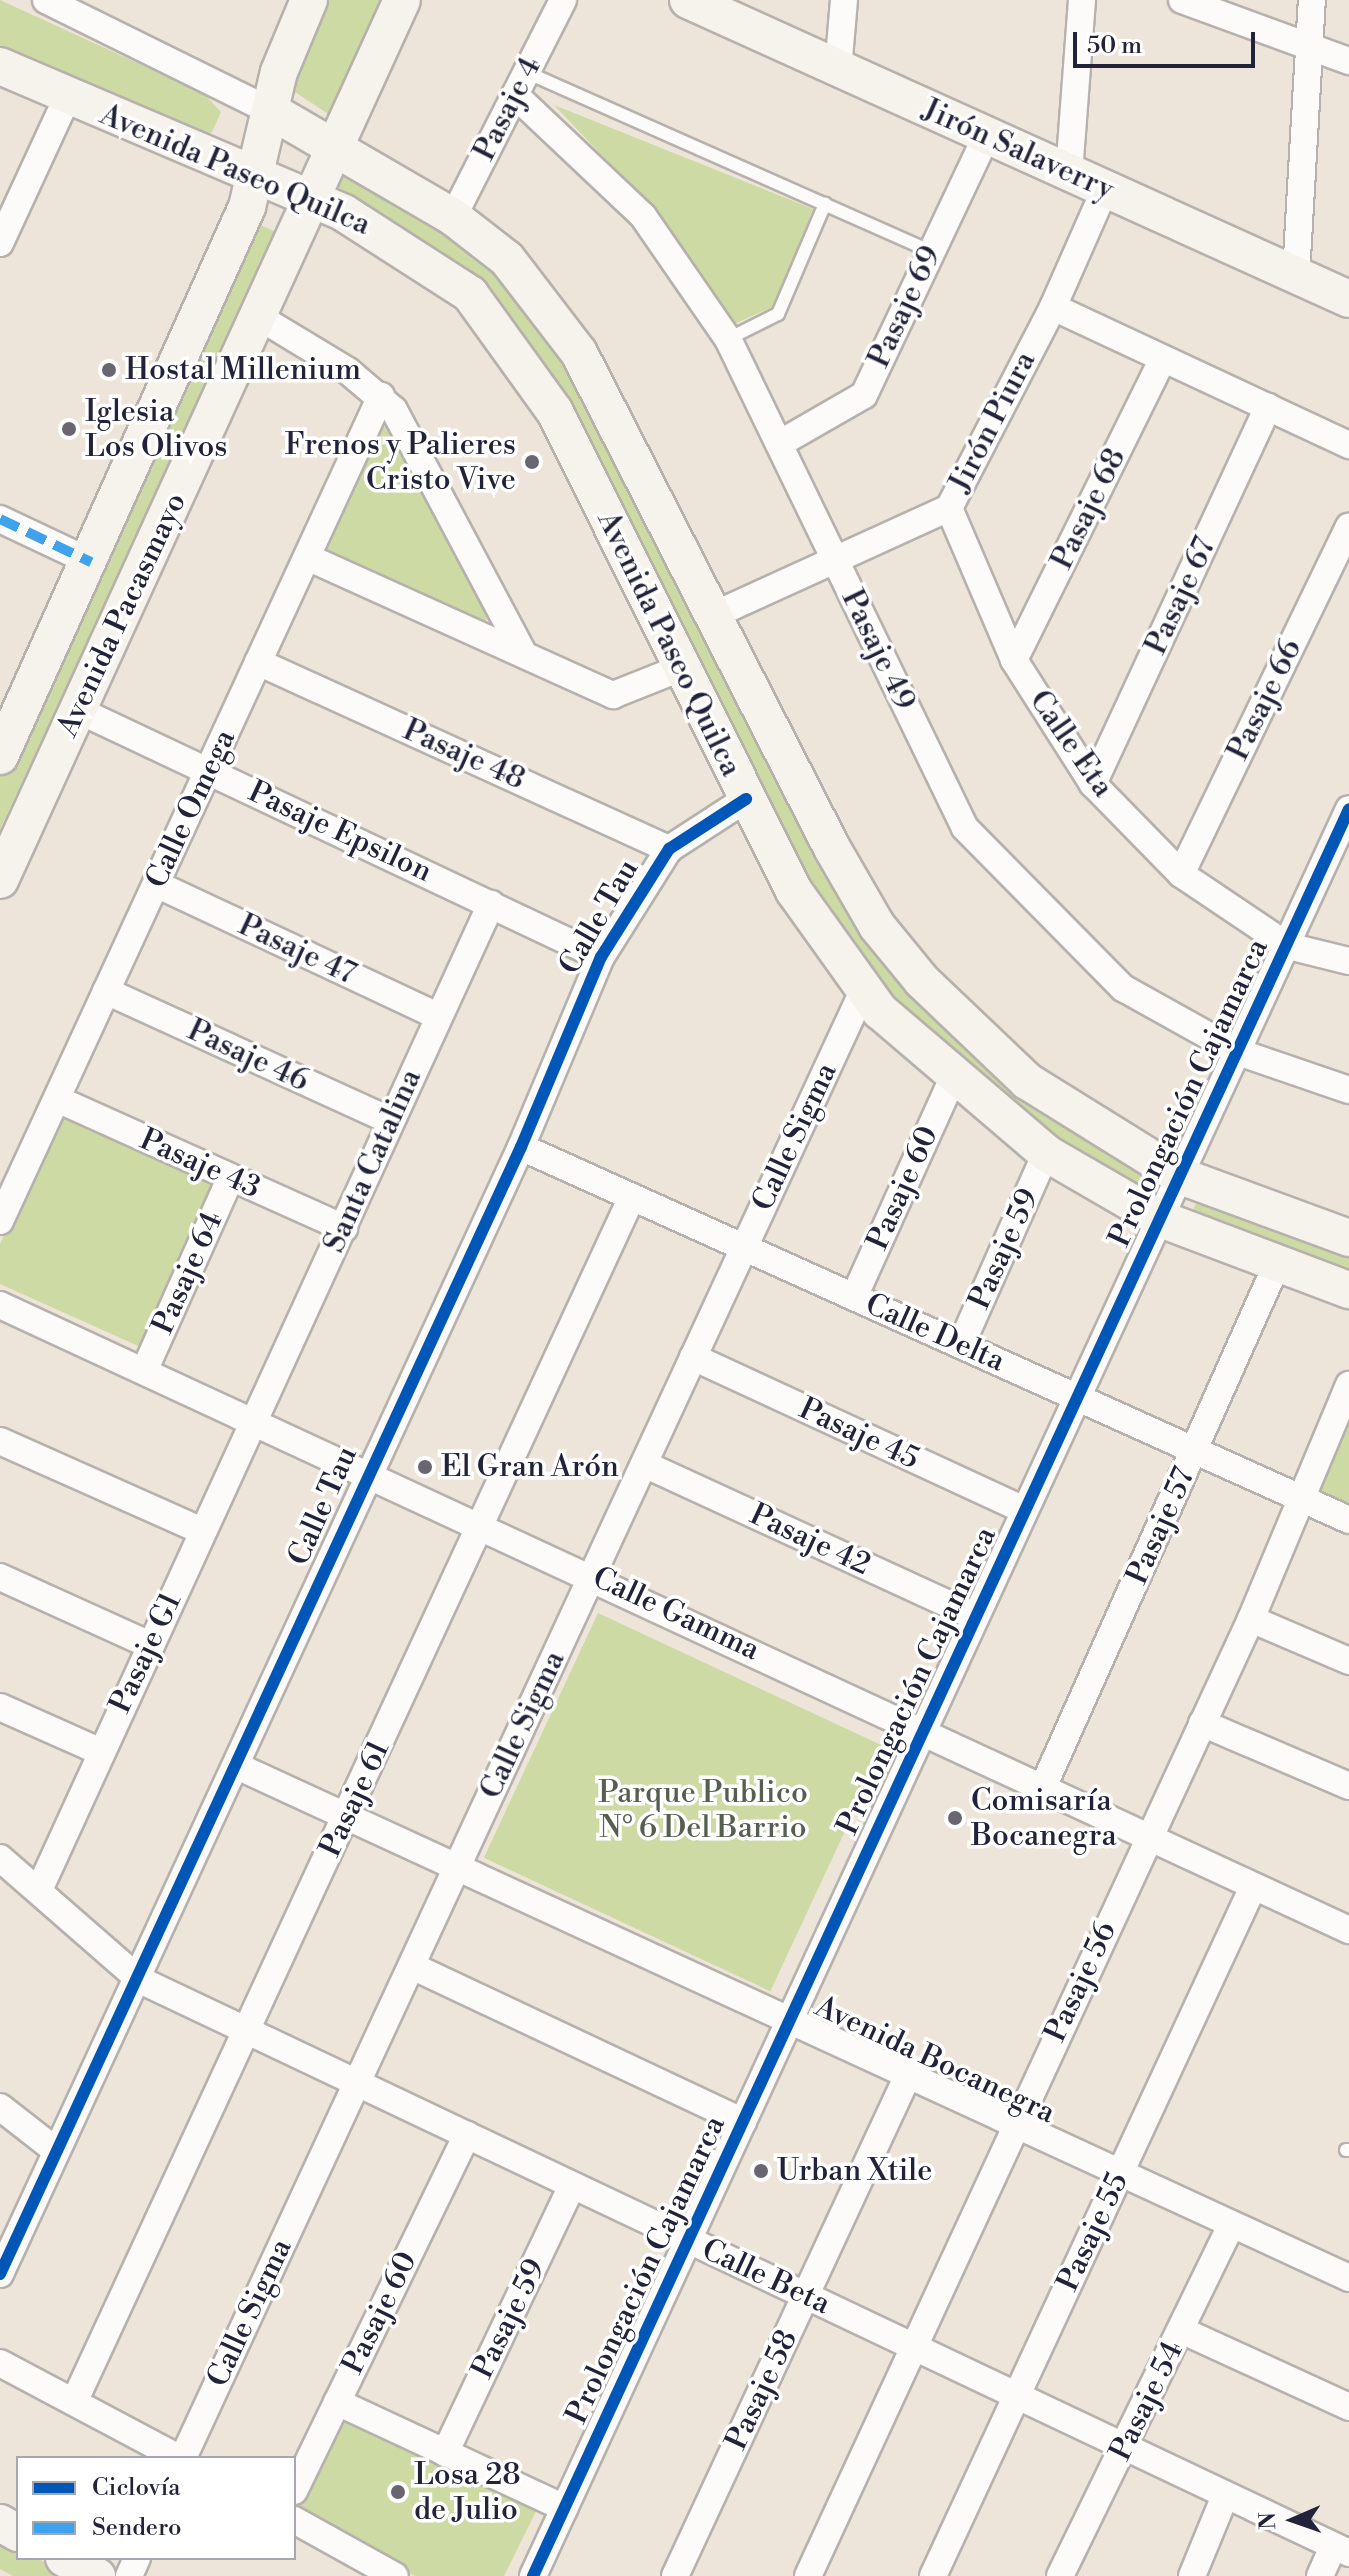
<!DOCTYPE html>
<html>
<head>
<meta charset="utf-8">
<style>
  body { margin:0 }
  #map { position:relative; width:1349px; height:2576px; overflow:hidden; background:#ede5d9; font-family:"Libre Bodoni",serif }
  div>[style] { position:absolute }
  .green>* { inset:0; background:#cddaa4; transform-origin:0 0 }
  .roads { filter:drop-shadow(2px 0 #b6b1ac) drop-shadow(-2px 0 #b6b1ac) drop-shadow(0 2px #b6b1ac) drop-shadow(0 -2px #b6b1ac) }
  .lane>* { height:12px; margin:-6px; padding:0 6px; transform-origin:6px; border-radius:6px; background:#fcfbf9 }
  .street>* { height:26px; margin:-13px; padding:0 13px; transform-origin:13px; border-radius:13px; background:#fcfbf9 }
  .secondary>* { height:36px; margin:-18px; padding:0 18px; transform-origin:18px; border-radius:18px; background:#f6f2ec }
  .quiet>* { height:10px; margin-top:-5px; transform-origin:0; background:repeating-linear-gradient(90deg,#3ea2ec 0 20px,transparent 0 30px) }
  .cycleway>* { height:12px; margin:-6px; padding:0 6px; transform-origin:6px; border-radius:6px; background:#0057b8 }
  .dots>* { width:22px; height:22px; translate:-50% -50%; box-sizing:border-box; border:4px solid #fff; border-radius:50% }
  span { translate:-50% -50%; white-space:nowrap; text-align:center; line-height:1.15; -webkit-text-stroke:7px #fff; paint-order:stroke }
  .street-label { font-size:30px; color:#22223b }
  .poi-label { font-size:30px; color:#22223b }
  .left { translate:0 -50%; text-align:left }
  .right { translate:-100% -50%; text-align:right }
  .park-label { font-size:30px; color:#555f50 }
  .legend { position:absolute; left:16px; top:2456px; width:280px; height:104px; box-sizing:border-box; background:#fff; border:2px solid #a7a7b1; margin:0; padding:10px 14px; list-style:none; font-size:24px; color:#22223b }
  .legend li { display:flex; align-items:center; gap:16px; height:40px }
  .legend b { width:40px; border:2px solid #a7a7b1 }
  .north { position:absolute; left:1253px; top:2480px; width:80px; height:80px; -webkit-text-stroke:6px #fff; paint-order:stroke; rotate:268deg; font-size:22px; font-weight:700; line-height:32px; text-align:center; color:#22223b }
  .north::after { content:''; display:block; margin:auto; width:28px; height:36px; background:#22223b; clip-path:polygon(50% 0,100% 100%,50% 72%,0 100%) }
  .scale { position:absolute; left:1073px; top:32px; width:182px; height:36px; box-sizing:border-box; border:4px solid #22223b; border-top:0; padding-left:10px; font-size:24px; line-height:28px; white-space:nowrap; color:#22223b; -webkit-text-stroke:6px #fff; paint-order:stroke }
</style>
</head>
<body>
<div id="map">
  <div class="green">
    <i style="clip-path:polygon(0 0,203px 93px,221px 112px,212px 132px,195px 139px,0 49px)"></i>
    <i style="clip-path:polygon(320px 0,392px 0,336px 119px,283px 84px)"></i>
    <i style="clip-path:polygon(554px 105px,813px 209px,774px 306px,732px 325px,649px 205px)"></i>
    <i style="clip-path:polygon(344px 167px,450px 234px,523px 299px,575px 367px,865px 935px,1154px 1177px,1153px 1191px,1144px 1198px,1037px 1133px,913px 1035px,809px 888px,560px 399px,336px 197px)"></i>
    <i style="left:278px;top:233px;width:667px;height:30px;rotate:115deg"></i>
    <i style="clip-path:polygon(379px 426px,392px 428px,490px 613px,482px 627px,322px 554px)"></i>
    <i style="clip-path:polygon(63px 1107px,225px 1178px,145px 1349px,0 1284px,0 1244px)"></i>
    <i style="clip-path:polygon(1198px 1199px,1349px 1249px,1349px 1278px,1188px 1222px)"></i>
    <i style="clip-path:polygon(1349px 1393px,1349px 1511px,1310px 1493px)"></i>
    <i style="left:598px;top:1613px;width:316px;height:270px;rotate:25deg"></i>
    <i style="clip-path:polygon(340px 2414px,539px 2505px,504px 2576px,415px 2576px,294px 2510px)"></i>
    <i style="clip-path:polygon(0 2537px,18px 2547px,18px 2558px,37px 2558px,70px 2576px,13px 2576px,0 2569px)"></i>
  </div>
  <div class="roads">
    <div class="lane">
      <i style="left:526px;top:72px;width:444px;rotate:23.9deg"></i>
      <i style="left:728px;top:339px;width:56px;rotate:-26.6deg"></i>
      <i style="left:778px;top:314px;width:120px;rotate:-66.9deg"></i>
      <i style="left:1346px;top:2150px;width:3px"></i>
    </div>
    <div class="street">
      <i style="left:46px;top:0;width:251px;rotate:26.3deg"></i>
      <i style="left:1182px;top:0;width:178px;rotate:20.1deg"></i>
      <i style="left:838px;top:70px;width:70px;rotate:-85.1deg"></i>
      <i style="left:515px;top:95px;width:176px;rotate:43.4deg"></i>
      <i style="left:643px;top:216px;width:150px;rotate:55.4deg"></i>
      <i style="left:728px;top:339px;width:543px;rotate:64.14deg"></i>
      <i style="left:965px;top:828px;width:225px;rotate:45.4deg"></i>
      <i style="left:1123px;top:988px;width:132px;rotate:29.1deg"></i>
      <i style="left:1238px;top:1052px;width:117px;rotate:18.9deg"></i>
      <i style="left:1069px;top:173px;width:173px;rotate:-85.7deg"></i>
      <i style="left:453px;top:217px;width:243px;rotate:-63.1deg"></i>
      <i style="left:0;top:243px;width:160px;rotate:-65.2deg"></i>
      <i style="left:1296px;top:275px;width:275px;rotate:-86.7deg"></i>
      <i style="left:1053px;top:307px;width:327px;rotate:25deg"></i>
      <i style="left:259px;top:317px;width:104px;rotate:31.2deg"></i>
      <i style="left:348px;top:371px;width:60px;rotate:40.3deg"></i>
      <i style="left:394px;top:410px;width:277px;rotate:62deg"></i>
      <i style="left:784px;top:441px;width:92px;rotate:-29.9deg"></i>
      <i style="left:864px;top:395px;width:285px;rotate:-64.7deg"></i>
      <i style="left:949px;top:508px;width:165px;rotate:66.8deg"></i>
      <i style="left:1014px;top:660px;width:147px;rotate:57.5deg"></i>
      <i style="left:1093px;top:784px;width:126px;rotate:45.6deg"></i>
      <i style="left:1181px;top:874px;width:129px;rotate:33.9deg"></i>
      <i style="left:1288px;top:946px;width:63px;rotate:13.8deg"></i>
      <i style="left:0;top:519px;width:101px;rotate:25.3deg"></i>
      <i style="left:307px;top:557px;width:336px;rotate:24.3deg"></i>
      <i style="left:613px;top:695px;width:73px;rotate:-21.7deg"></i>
      <i style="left:714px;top:615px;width:258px;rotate:-24.5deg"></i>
      <i style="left:949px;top:508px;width:226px;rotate:-62.6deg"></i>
      <i style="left:1053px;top:307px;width:129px;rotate:-66.2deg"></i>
      <i style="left:1014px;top:660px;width:336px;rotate:-63.7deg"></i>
      <i style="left:258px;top:662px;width:452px;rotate:24.5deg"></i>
      <i style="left:78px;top:710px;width:578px;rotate:25.28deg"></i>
      <i style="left:1093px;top:784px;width:416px;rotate:-65.1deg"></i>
      <i style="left:1181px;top:874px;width:386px;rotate:-64.2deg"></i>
      <i style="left:156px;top:884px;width:311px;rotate:25.1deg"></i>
      <i style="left:106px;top:991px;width:313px;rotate:24.5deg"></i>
      <i style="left:57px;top:1099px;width:315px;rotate:24.2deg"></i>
      <i style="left:521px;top:1147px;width:908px;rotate:24.25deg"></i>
      <i style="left:0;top:1221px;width:909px;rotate:-65.21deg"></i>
      <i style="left:854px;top:1297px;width:238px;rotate:-65.7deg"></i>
      <i style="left:0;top:1305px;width:1487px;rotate:24.86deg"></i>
      <i style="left:961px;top:1345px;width:210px;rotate:-66.1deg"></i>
      <i style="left:693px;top:1357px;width:365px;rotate:24.8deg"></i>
      <i style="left:145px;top:1369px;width:210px;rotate:-65.9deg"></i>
      <i style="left:0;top:1441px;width:221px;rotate:24deg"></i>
      <i style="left:644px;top:1464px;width:364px;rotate:24.7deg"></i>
      <i style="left:0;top:1577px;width:165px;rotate:24.4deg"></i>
      <i style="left:1251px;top:1619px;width:107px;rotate:23.2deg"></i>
      <i style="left:0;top:1707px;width:111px;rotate:24deg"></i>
      <i style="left:1202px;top:1723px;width:160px;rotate:23.2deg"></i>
      <i style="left:237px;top:1766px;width:1224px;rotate:24.72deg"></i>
      <i style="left:1044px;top:1785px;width:568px;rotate:-65.91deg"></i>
      <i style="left:0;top:1858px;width:186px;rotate:41.1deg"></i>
      <i style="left:140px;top:1980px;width:1338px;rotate:25.36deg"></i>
      <i style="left:39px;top:1890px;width:1085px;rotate:-65.37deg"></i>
      <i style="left:412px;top:1966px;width:366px;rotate:25.2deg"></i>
      <i style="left:0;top:2107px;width:70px;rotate:38deg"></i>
      <i style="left:0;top:2274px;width:1242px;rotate:-65.19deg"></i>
      <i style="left:521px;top:1147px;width:206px;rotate:-67.2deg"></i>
      <i style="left:601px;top:957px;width:128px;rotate:-57.8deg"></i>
      <i style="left:669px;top:849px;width:92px;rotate:-33deg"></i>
      <i style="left:1181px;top:2330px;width:185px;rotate:24.6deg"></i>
      <i style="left:0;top:2363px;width:203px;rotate:28deg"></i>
      <i style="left:75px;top:2400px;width:1326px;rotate:-65.16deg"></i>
      <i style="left:337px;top:2402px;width:251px;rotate:25deg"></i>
      <i style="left:445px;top:2453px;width:296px;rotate:-64.6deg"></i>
      <i style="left:183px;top:2458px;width:1617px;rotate:-65.13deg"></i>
      <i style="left:294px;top:2491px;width:396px;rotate:-64.1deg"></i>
      <i style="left:294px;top:2520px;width:115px;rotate:29deg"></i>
      <i style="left:129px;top:2576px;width:20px;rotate:-66deg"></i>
      <i style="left:533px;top:2576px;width:1946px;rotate:-65.21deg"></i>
      <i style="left:675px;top:2576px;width:555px;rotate:-65.05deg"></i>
      <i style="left:808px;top:2576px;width:1055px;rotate:-65.16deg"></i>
      <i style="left:1251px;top:1619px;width:254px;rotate:-67.3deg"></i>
      <i style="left:933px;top:2576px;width:760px;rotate:-65.09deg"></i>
      <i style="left:1060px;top:2576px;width:390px;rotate:-64deg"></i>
      <i style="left:1192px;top:2576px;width:87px;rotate:-67.6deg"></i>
      <i style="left:1320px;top:2576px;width:32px;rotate:-66deg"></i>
    </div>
    <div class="secondary">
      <i style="left:688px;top:0;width:725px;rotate:24.34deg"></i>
      <i style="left:0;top:66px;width:374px;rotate:23.1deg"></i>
      <i style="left:344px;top:213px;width:150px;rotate:32.7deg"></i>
      <i style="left:470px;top:294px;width:145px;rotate:54.2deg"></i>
      <i style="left:555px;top:412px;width:535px;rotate:63.48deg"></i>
      <i style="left:794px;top:891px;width:148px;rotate:54.4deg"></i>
      <i style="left:880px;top:1011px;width:218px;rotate:40.5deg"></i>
      <i style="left:1046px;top:1153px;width:129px;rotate:30.1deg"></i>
      <i style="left:1158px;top:1218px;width:204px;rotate:20.7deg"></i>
      <i style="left:271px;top:111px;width:211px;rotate:30.2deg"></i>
      <i style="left:453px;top:217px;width:68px;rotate:37.9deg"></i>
      <i style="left:507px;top:259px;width:118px;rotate:52.5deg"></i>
      <i style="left:579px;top:353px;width:556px;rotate:62.93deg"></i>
      <i style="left:832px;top:848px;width:90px;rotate:60deg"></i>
      <i style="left:877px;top:926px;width:71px;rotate:50.7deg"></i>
      <i style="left:922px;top:981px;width:145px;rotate:43.6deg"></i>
      <i style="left:1027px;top:1081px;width:178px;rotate:31.9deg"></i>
      <i style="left:1178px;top:1175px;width:182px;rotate:20.2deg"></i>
      <i style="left:0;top:756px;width:602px;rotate:-65.78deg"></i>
      <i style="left:247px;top:207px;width:139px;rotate:-76.7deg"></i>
      <i style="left:279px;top:72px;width:78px;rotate:-67.4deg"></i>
      <i style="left:0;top:880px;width:967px;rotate:-65.45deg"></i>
      <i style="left:0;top:2523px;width:21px;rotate:29deg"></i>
      <i style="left:64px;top:2558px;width:38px;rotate:29deg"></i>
    </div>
  </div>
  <div class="quiet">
    <i style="left:0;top:519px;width:101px;rotate:25.3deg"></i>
  </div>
  <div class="cycleway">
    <i style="left:0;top:2274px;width:1242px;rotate:-65.19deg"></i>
    <i style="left:521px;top:1147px;width:206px;rotate:-67.2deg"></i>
    <i style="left:601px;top:957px;width:128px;rotate:-57.8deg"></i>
    <i style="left:669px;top:849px;width:92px;rotate:-33deg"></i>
    <i style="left:533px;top:2576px;width:1946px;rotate:-65.21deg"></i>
  </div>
  <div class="dots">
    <i style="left:109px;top:370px;background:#696672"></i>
    <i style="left:69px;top:429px;background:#696672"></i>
    <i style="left:532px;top:462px;background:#696672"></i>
    <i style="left:425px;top:1467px;background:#696672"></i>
    <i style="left:955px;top:1818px;background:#696672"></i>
    <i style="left:761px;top:2171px;background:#696672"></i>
    <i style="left:398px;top:2492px;background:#696672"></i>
  </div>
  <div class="street-label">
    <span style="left:508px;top:109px;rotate:-63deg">Pasaje 4</span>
    <span style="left:1018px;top:150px;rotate:24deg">Jirón Salaverry</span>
    <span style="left:235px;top:170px;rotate:23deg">Avenida Paseo Quilca</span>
    <span style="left:905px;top:307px;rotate:-65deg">Pasaje 69</span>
    <span style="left:993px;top:422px;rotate:-63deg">Jirón Piura</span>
    <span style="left:1089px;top:509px;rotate:-64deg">Pasaje 68</span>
    <span style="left:1181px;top:596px;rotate:-65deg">Pasaje 67</span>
    <span style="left:122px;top:615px;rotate:-65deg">Avenida Pacasmayo</span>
    <span style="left:669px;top:644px;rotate:64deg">Avenida Paseo Quilca</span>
    <span style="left:878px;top:650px;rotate:64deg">Pasaje 49</span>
    <span style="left:1265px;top:700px;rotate:-64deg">Pasaje 66</span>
    <span style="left:1071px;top:744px;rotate:55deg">Calle Eta</span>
    <span style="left:464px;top:755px;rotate:24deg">Pasaje 48</span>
    <span style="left:191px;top:809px;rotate:-65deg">Calle Omega</span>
    <span style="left:340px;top:832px;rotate:25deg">Pasaje Epsilon</span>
    <span style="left:599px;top:917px;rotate:-60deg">Calle Tau</span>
    <span style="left:297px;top:950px;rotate:25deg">Pasaje 47</span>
    <span style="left:248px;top:1056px;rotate:25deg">Pasaje 46</span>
    <span style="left:1189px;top:1093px;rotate:-65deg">Prolongación Cajamarca</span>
    <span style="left:795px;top:1137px;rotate:-65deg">Calle Sigma</span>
    <span style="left:373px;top:1161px;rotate:-66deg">Santa Catalina</span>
    <span style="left:200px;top:1164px;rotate:24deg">Pasaje 43</span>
    <span style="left:903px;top:1188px;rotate:-66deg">Pasaje 60</span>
    <span style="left:1004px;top:1249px;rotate:-66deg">Pasaje 59</span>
    <span style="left:188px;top:1273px;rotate:-66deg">Pasaje 64</span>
    <span style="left:935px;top:1333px;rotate:24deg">Calle Delta</span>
    <span style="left:859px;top:1434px;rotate:25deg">Pasaje 45</span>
    <span style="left:323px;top:1506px;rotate:-66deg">Calle Tau</span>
    <span style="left:1161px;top:1526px;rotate:-66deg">Pasaje 57</span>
    <span style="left:810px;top:1540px;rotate:25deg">Pasaje 42</span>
    <span style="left:676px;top:1614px;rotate:25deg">Calle Gamma</span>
    <span style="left:146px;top:1653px;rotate:-65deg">Pasaje G1</span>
    <span style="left:917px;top:1681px;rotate:-65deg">Prolongación Cajamarca</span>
    <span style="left:523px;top:1725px;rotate:-65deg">Calle Sigma</span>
    <span style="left:355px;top:1799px;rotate:-65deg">Pasaje 61</span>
    <span style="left:1081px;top:1982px;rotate:-65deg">Pasaje 56</span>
    <span style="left:935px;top:2060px;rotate:25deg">Avenida Bocanegra</span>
    <span style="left:1093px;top:2232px;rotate:-65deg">Pasaje 55</span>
    <span style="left:646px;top:2270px;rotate:-65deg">Prolongación Cajamarca</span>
    <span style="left:766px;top:2277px;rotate:25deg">Calle Beta</span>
    <span style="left:250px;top:2313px;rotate:-65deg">Calle Sigma</span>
    <span style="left:380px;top:2313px;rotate:-64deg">Pasaje 60</span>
    <span style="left:509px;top:2319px;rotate:-64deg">Pasaje 59</span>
    <span style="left:762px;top:2390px;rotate:-65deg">Pasaje 58</span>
    <span style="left:1147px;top:2401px;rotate:-64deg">Pasaje 54</span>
  </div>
  <div class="poi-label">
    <span class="left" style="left:125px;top:370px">Hostal Millenium</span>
    <span class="left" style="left:85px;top:429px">Iglesia<br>Los Olivos</span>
    <span class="right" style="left:516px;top:462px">Frenos y Palieres<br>Cristo Vive</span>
    <span class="left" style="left:441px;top:1467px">El Gran Arón</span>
    <span class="left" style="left:971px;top:1818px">Comisaría<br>Bocanegra</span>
    <span class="left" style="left:777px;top:2171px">Urban Xtile</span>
    <span class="left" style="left:414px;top:2492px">Losa 28<br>de Julio</span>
  </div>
  <div class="park-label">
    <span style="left:703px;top:1810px">Parque Publico<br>N° 6 Del Barrio</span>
  </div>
  <ul class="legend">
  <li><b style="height:10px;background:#0057b8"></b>Ciclovía</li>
  <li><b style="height:10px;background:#3ea2ec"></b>Sendero</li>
  </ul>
  <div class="north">N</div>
  <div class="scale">50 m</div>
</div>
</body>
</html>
